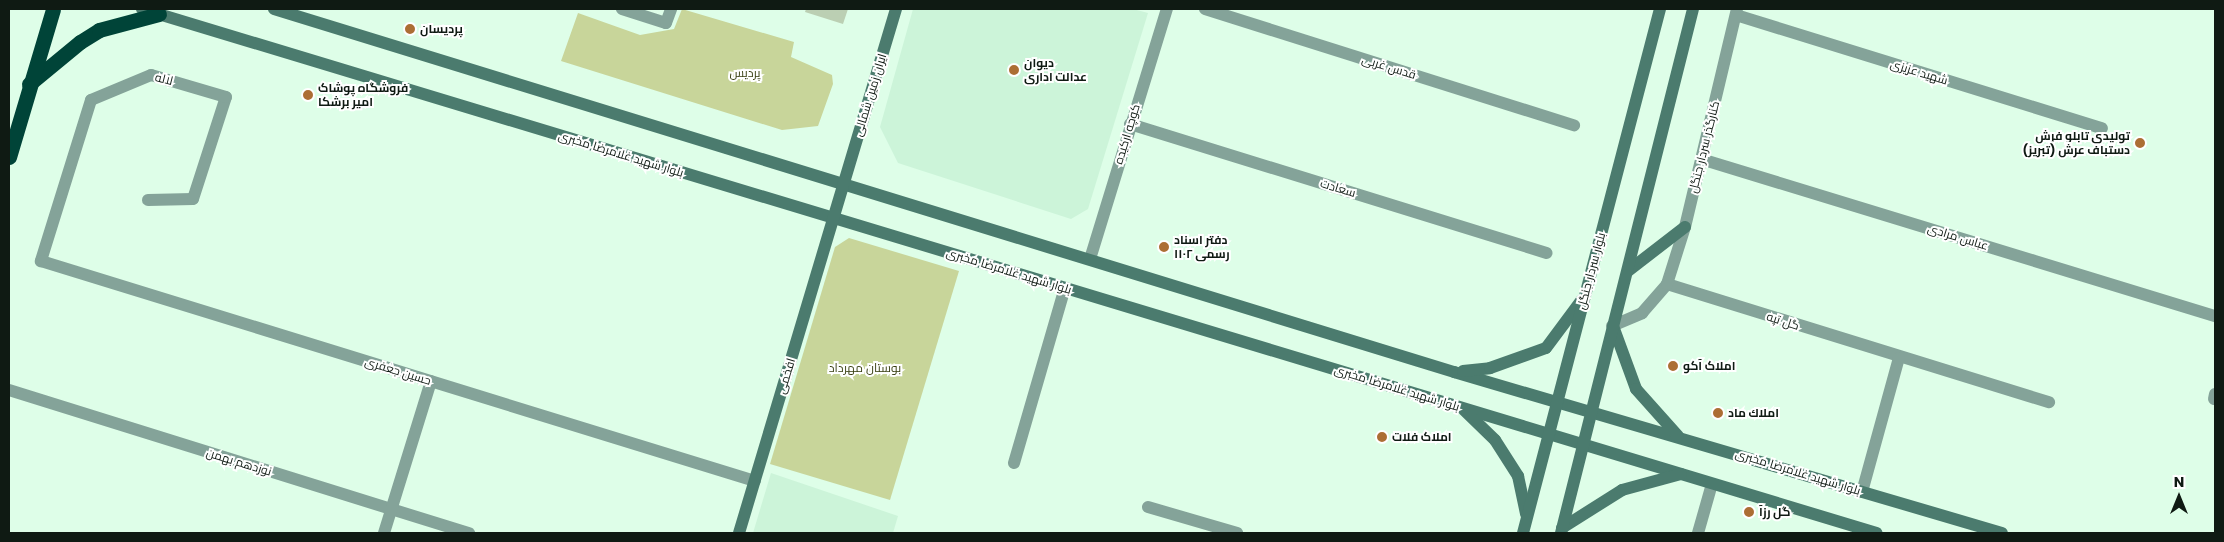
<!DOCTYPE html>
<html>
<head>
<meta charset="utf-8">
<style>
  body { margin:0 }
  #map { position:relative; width:2224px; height:542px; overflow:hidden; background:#defee8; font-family:Poppins,Cairo,sans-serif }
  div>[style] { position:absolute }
  .built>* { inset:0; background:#ccf4d9 }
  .green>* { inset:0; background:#c8d59a }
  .building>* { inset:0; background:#bbcfb3 }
  .street>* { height:12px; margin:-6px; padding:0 6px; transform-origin:6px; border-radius:6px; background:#84a399 }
  .secondary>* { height:12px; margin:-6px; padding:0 6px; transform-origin:6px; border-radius:6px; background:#4b7b6e }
  .highway>* { height:15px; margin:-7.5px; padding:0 7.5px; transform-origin:7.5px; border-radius:7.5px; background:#004438 }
  .dots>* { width:14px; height:14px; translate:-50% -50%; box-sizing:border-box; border:2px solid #fff; border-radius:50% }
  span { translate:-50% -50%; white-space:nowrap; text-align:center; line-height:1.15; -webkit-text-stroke:4px #fff; paint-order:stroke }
  .poi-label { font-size:12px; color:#0f1a13; font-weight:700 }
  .left { translate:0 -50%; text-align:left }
  .right { translate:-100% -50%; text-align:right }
  .street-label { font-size:12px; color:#0f1a13 }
  .park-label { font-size:12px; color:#373e10 }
  .frame { position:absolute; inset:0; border:10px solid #0f1a13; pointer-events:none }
  .north { position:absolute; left:2154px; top:472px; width:50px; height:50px; -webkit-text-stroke:4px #fff; paint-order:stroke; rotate:0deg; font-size:14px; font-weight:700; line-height:20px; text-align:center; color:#0f1a13 }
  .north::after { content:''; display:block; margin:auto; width:18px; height:22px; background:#0f1a13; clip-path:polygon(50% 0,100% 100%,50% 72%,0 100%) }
</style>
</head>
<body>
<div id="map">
  <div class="built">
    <i style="clip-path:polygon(913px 9px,1133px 9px,1148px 13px,1088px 209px,1071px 219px,898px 163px,880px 127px)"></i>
    <i style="clip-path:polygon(771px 473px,898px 516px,893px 533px,753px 533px)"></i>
  </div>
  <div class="green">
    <i style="clip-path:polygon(682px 9px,794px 42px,791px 57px,832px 75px,833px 84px,818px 126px,782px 130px,561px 61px,578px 13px,640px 35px,674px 29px)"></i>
    <i style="clip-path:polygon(849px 238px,959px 271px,890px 500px,770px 464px,835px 247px)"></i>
  </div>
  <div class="building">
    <i style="clip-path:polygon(806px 9px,848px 9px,843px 24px,805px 12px)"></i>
  </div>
  <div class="street">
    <i style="left:622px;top:9px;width:46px;rotate:17.7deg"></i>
    <i style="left:666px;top:23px;width:15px;rotate:-70deg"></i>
    <i style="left:1205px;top:9px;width:387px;rotate:17.5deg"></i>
    <i style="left:1736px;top:15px;width:383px;rotate:17.2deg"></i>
    <i style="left:1130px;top:124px;width:436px;rotate:17.2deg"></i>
    <i style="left:1701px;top:159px;width:537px;rotate:16.99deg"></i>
    <i style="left:148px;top:200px;width:45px;rotate:-1.3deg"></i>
    <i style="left:193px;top:199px;width:107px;rotate:-72.1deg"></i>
    <i style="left:226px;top:97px;width:78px;rotate:-163.7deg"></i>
    <i style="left:151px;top:75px;width:65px;rotate:157.4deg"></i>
    <i style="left:91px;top:100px;width:169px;rotate:107.3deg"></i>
    <i style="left:41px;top:261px;width:747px;rotate:17.13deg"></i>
    <i style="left:1090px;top:259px;width:262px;rotate:-72.9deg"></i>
    <i style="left:1667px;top:284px;width:400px;rotate:17.2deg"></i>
    <i style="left:1612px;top:326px;width:33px;rotate:-23deg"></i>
    <i style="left:1642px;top:313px;width:38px;rotate:-49deg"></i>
    <i style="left:1667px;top:284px;width:60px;rotate:-72.5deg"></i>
    <i style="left:1685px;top:227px;width:224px;rotate:-76.6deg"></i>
    <i style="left:9px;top:390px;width:482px;rotate:17.3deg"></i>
    <i style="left:2214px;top:399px;width:5px;rotate:-79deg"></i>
    <i style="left:1014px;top:463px;width:182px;rotate:-73.8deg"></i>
    <i style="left:1862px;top:492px;width:139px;rotate:-74.6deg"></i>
    <i style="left:1148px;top:507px;width:93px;rotate:16.3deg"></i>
    <i style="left:384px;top:533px;width:159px;rotate:-72.8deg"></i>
    <i style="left:1698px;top:533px;width:51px;rotate:-74.1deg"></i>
  </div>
  <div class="secondary">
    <i style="left:142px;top:9px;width:1812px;rotate:16.81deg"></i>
    <i style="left:274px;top:9px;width:1235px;rotate:17.1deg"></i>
    <i style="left:1454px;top:372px;width:571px;rotate:16.37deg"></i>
    <i style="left:1628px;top:271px;width:72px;rotate:-37.7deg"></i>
    <i style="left:1613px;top:326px;width:67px;rotate:69.9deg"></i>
    <i style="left:1636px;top:389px;width:63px;rotate:48.2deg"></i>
    <i style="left:1463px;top:371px;width:27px;rotate:-6deg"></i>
    <i style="left:1490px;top:368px;width:59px;rotate:-19.7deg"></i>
    <i style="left:1546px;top:348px;width:59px;rotate:-53.3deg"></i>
    <i style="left:1464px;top:410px;width:43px;rotate:44.1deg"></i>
    <i style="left:1495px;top:440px;width:43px;rotate:57.4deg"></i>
    <i style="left:1518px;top:476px;width:39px;rotate:78deg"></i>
    <i style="left:1562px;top:528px;width:71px;rotate:-32.3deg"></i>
    <i style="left:1622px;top:490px;width:61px;rotate:-15.2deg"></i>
    <i style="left:739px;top:533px;width:547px;rotate:-73.32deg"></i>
    <i style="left:1523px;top:533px;width:542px;rotate:-75.35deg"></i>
    <i style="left:1561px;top:533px;width:540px;rotate:-75.86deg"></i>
  </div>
  <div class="highway">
    <i style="left:29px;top:84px;width:66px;rotate:-39.5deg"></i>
    <i style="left:80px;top:42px;width:22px;rotate:-32deg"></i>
    <i style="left:99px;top:30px;width:62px;rotate:-14.9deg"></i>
    <i style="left:9px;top:157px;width:154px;rotate:-73.4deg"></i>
  </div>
  <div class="dots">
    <i style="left:410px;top:29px;background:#ac6e34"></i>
    <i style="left:1014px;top:70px;background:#ac6e34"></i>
    <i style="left:308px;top:95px;background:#ac6e34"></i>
    <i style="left:2140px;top:143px;background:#ac6e34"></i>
    <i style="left:1164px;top:247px;background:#ac6e34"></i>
    <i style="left:1673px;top:366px;background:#ac6e34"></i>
    <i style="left:1718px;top:413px;background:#ac6e34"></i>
    <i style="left:1382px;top:437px;background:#ac6e34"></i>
    <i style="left:1749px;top:512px;background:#ac6e34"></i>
  </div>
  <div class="poi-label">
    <span class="left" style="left:420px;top:29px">پردیسان</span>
    <span class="left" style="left:1024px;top:70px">دیوان<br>عدالت اداری</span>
    <span class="left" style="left:318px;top:95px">فروشگاه پوشاک<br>امیر برشکا</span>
    <span class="right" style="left:2130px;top:143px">تولیدی تابلو فرش<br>دستباف عرش (تبریز)</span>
    <span class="left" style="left:1174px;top:247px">دفتر اسناد<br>رسمی ۱۱۰۲</span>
    <span class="left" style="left:1683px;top:366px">املاک آکو</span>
    <span class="left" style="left:1728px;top:413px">املاك ماد</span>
    <span class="left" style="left:1392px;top:437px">املاک فلات</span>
    <span class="left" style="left:1759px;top:512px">گل رزآ</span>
  </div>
  <div class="street-label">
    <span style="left:1389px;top:67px;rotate:17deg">قدس غربی</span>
    <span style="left:1919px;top:72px;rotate:17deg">شهید عزیزی</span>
    <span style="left:164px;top:79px;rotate:14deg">لاله</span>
    <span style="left:870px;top:95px;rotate:-73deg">ایران زمین شمالی</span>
    <span style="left:1127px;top:134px;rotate:-73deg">کوچه ارکیده</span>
    <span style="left:1704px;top:147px;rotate:-76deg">کنارگذر سردار جنگل</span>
    <span style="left:621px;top:154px;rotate:17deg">بلوار شهید غلامرضا مخبری</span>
    <span style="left:1338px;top:188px;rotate:17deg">سعادت</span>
    <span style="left:1958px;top:237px;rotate:17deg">عباس مرادی</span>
    <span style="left:1009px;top:271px;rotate:17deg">بلوار شهید غلامرضا مخبری</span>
    <span style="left:1591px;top:271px;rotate:-75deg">بلوار سردار جنگل</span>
    <span style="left:1783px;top:321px;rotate:18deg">گل تپه</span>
    <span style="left:398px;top:371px;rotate:17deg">حسین جعفری</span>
    <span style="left:786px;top:376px;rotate:-73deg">افخمی</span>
    <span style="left:1397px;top:388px;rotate:17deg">بلوار شهید غلامرضا مخبری</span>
    <span style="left:239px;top:462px;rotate:17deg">نوزدهم بهمن</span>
    <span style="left:1798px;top:472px;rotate:17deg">بلوار شهید غلامرضا مخبری</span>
  </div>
  <div class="park-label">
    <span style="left:745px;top:73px">پردیس</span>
    <span style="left:865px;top:368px">بوستان مهرداد</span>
  </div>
  <div class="frame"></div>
  <div class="north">N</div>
</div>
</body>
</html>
